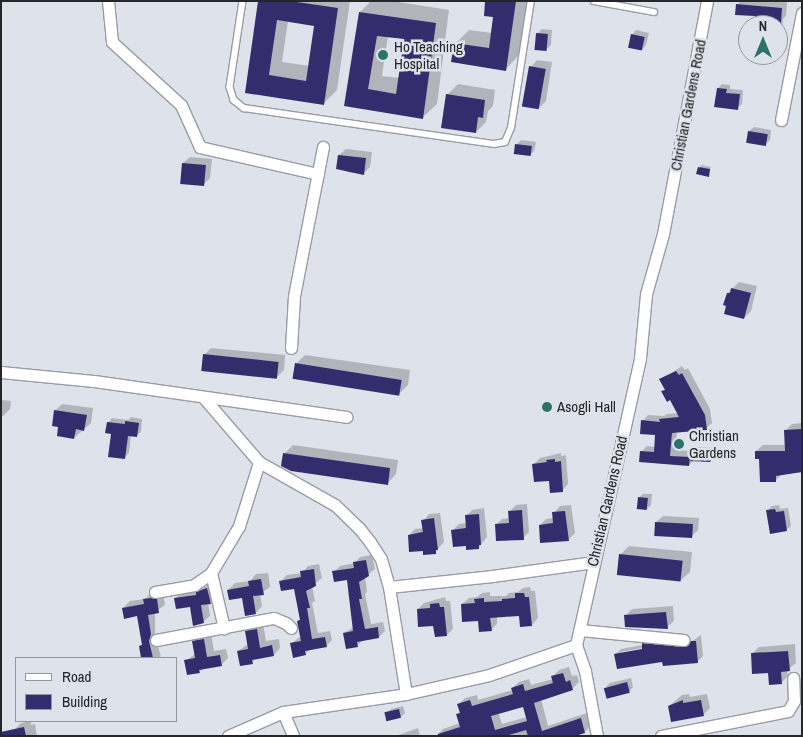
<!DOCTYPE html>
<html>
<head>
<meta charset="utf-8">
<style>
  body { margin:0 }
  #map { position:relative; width:803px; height:737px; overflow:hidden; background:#dee2ea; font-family:"Archivo Narrow",sans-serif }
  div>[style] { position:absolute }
  .shadow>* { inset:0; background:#0003 }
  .building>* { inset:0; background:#342d6d; transform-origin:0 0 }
  .roads { filter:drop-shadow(1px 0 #989ca3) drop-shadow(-1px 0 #989ca3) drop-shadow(0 1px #989ca3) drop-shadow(0 -1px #989ca3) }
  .lane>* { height:5.5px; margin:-2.75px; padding:0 2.75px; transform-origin:2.75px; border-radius:2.75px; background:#fff }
  .street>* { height:11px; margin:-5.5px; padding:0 5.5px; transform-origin:5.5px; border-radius:5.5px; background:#fff }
  .dots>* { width:14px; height:14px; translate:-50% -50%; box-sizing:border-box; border:2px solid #dee2ea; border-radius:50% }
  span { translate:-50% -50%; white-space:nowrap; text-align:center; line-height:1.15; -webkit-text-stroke:5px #dee2ea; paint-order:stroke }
  .poi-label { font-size:15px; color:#242629 }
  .left { translate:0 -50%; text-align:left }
  .street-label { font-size:15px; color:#242629 }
  .frame { position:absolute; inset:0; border:2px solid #242629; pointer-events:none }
  .legend { position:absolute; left:15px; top:657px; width:162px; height:65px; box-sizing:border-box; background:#dee2ea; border:1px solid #94979d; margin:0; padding:6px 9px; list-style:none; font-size:15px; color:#242629 }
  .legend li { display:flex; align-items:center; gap:10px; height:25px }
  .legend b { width:25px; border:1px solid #94979d }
  .north { position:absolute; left:738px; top:15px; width:50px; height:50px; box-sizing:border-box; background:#dee2ea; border:1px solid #94979d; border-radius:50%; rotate:0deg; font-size:14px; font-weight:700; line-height:20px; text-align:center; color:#242629 }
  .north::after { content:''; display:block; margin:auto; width:18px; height:22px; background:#2b726a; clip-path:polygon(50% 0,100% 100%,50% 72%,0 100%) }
</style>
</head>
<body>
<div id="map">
  <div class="shadow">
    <i style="clip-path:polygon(evenodd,260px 1px,350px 1px,337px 90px,323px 104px,246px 92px,260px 1px,288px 21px,316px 25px,310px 66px,282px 62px,288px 21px)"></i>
    <i style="clip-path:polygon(evenodd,371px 1px,392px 1px,449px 10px,437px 104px,423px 117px,346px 105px,360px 12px,371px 1px,388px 36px,405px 38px,400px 78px,382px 76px,388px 36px)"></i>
    <i style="clip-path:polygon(487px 1px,527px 1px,519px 55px,506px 69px,455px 44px,469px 30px,492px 33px,495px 16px)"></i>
    <i style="clip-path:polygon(741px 1px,787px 1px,786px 16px,783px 19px,781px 45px,778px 48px,778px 25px,765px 25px,765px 20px,737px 5px)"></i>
    <i style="clip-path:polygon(542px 29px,552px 30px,551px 45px,546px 50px,536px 49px,538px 33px)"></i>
    <i style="clip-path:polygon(636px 30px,649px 33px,646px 45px,642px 50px,632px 35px)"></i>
    <i style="clip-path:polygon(537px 60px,552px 62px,546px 101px,539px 108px,531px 67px)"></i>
    <i style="clip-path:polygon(458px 84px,495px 90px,493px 106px,488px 111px,486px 122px,476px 132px,447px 95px)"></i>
    <i style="clip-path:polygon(722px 84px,730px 85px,730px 89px,743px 90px,742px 104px,737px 108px,718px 88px)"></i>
    <i style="clip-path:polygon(754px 127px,771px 130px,770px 140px,765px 144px,749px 131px)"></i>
    <i style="clip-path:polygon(521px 140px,536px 142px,534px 151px,530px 155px,517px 144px)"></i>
    <i style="clip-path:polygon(346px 149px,372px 152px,370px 167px,363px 174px,347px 172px,339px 155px)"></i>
    <i style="clip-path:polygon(190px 157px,212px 159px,210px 178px,203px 185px,183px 163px)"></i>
    <i style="clip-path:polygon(701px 165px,711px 167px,708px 176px,698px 174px)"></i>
    <i style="clip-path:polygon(739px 282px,757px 286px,751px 311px,744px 318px,728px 293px)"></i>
    <i style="clip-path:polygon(211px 348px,285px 355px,284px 370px,277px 377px,204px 355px)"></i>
    <i style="clip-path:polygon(305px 355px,410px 370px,408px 385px,399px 394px,296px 364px)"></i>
    <i style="clip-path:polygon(682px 366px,685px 370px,688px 368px,710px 409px,712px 423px,706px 428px,677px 431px,675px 450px,692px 451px,697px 447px,715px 448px,714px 450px,695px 449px,695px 452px,714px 453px,714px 457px,710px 461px,694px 460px,689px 465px,641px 452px,647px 446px,655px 447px,656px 434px,643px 421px,648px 415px,664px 416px,667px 414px,678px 413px,671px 399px,663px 392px,666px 389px,661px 380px)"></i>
    <i style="clip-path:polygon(1px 400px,11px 401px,10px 409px,3px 416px,1px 416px)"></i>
    <i style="clip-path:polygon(62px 404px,93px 408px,91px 423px,74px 438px,60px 426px,56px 410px)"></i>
    <i style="clip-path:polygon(131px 417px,142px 419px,141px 432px,136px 436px,131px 435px,129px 453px,125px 457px,108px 423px,112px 418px,128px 420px)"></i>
    <i style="clip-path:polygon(802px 423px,802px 472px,782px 474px,775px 481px,756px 451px,763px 445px,786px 445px,785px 431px,792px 424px)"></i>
    <i style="clip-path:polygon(293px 445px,398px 460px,396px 474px,387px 484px,284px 454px)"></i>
    <i style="clip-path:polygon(561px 453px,561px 456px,566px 455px,568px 484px,562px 491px,534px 464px,540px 458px)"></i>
    <i style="clip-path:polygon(643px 494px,652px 494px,651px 505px,647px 509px,639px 498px)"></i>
    <i style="clip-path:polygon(527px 504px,529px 532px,523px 538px,496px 525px,502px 519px,510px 518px,510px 511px,516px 505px)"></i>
    <i style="clip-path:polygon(571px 505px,575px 533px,569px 539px,540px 525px,546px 519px,554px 518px,554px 513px,560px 506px)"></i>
    <i style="clip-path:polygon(779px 505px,780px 509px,788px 508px,791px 526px,786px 530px,768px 510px,772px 506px)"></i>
    <i style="clip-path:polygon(484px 508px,487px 537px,479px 547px,453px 530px,459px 524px,467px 523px,466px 516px,472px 510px)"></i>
    <i style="clip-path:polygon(440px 513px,444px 542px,435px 552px,424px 550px,409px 535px,415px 529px,424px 528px,423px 521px,429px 514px)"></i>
    <i style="clip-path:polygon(663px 516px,699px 518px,698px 530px,691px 537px,656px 522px)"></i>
    <i style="clip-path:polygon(629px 546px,692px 552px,690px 572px,680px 581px,620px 555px)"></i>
    <i style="clip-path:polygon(372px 555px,375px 569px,365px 577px,367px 592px,365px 594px,371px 624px,383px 622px,385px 631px,379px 637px,364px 639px,358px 645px,344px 633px,354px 627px,348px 579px,334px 572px,340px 566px,355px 563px,360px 557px)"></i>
    <i style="clip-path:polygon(319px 564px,322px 578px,312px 586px,315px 601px,312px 603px,318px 633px,330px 631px,332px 640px,326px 646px,311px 649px,305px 654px,292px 643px,301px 636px,298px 621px,301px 618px,295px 588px,281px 581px,287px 575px,302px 573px,308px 566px)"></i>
    <i style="clip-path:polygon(268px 573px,270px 587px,260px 594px,262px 606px,256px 613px,243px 597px,228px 590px,235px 583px,250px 581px,256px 574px)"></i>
    <i style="clip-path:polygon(214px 582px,217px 596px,208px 603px,210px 616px,203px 622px,191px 606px,175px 599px,182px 592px,201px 589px)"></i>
    <i style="clip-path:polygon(530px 587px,531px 591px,535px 591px,538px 618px,532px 625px,520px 615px,497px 616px,497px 624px,491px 630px,462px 604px,469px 598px,477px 597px,482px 593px,490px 592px,490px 596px,506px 596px,509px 593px,518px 592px,523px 588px)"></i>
    <i style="clip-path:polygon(151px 593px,163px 593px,165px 605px,155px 612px,155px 633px,161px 658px,142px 658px,140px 646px,143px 643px,138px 615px,123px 608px,130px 601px,145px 599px)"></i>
    <i style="clip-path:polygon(445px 597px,446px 601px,450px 601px,453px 629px,447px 635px,418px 609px,424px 603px)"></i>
    <i style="clip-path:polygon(673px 606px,674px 621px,667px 627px,625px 616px,632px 609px)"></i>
    <i style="clip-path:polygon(263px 623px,266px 641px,279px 639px,280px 648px,274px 655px,256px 658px,252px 663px,238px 651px,248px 644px,246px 632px,253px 625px)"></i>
    <i style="clip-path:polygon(211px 633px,214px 651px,226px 649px,228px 658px,221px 665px,204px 668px,199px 672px,186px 661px,196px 653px,194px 641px,200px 634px)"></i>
    <i style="clip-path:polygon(evenodd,701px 635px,703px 656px,697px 662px,615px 655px,621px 649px,643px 645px,649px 638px,691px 642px,701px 635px,648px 647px,649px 649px,621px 654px,621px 652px,648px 647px)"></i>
    <i style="clip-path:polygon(795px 644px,796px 663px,787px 670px,788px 676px,781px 683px,752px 654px,759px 647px)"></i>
    <i style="clip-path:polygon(evenodd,569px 667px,572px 676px,577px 675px,579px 682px,572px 689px,541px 699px,548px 726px,587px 713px,591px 725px,585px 732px,576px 736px,436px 736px,443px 729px,460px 723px,458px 714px,461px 711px,459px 704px,465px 698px,477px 695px,478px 700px,513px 690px,512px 688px,519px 682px,529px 679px,531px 685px,553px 679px,553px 676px,559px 670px,569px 667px,524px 705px,527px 717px,502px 724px,498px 712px,524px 705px)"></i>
    <i style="clip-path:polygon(631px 678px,633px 687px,629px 692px,606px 687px,610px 683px)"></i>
    <i style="clip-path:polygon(689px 694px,690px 697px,707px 694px,710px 708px,703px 715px,669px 706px,682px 695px)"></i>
    <i style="clip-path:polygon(403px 706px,405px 713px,401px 717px,387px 713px,391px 709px)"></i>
    <i style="clip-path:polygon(31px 721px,31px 725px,35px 724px,37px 736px,1px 736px,1px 732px,15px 729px,21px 723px)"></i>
    <i style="clip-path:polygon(418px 728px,420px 736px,396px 736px)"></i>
  </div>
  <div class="building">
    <i style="clip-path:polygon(evenodd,258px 1px,290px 1px,338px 8px,324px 105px,245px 93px,258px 1px,277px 20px,314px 26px,306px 81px,269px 75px,277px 20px)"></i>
    <i style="clip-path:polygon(485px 1px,516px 1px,506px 71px,451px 62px,454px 43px,489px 48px,493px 17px,484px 16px)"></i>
    <i style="clip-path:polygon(736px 4px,782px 8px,781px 23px,754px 20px,755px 16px,735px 15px)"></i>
    <i style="clip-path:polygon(evenodd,359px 12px,436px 23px,423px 119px,344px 106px,359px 12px,377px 36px,404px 39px,396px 94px,368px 89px,377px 36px)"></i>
    <i style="left:536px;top:33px;width:12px;height:17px;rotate:5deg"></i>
    <i style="left:631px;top:34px;width:14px;height:14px;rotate:12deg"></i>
    <i style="left:529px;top:66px;width:17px;height:41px;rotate:10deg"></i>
    <i style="clip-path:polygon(717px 88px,727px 89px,726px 93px,740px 94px,738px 110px,714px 107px)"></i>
    <i style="clip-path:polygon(446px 94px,485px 100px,483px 118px,478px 117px,476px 133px,441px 128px)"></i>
    <i style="left:748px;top:131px;width:20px;height:12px;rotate:9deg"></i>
    <i style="left:515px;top:144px;width:17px;height:10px;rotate:7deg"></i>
    <i style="clip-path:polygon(338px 155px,366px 158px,364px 175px,336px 169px)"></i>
    <i style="left:182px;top:163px;width:24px;height:21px;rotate:5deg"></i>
    <i style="clip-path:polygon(698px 167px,710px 169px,709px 177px,696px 174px)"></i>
    <i style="clip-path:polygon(731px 288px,751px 293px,744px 319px,724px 314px,726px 306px,723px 305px,727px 293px,730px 293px)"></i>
    <i style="left:203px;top:354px;width:76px;height:17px;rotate:6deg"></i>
    <i style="left:295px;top:363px;width:108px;height:16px;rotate:9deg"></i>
    <i style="clip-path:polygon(676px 371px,679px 375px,682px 373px,705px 415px,707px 430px,672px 433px,670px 456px,690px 457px,689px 466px,639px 462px,640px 451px,654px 452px,655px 435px,640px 434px,641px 420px,660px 422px,659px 419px,679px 417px,670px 400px,667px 402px,661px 391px,665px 390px,659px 379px)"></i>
    <i style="clip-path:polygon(54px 410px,87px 415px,84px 431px,76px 429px,74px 439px,57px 436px,58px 427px,52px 426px)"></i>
    <i style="clip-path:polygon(125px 421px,139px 423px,137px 437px,128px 436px,125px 459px,108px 457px,111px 434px,105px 433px,107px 422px,125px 424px)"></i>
    <i style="clip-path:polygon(802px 429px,802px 472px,776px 476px,776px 482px,760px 482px,759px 459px,755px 459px,755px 451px,785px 451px,784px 430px)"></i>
    <i style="left:691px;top:450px;width:20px;height:11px;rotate:3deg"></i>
    <i style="clip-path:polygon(283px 453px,390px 468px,388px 485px,291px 471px,281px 466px)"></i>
    <i style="clip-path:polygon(555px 459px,555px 462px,561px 461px,563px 492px,550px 493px,549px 481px,534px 482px,532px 464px,547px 462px,546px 460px)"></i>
    <i style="left:638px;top:497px;width:10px;height:12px;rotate:6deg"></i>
    <i style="clip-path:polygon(775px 509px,776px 512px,784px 511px,787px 531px,770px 534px,766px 510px)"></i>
    <i style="clip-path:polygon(522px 510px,524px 540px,496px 541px,495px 524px,509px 523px,508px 511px)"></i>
    <i style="clip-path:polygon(565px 511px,569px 541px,540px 543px,539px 525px,553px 523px,552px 512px)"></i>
    <i style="clip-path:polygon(479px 514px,481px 545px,479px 545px,479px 549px,466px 550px,466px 546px,453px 547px,451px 530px,466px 528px,465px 515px)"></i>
    <i style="clip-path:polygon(434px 518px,438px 550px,436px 550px,436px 554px,423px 555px,423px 551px,409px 552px,408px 535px,423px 532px,421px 520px)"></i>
    <i style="left:655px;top:522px;width:38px;height:14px;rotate:3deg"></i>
    <i style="left:619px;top:554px;width:64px;height:21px;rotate:6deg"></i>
    <i style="clip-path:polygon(366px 560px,369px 576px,359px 582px,362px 599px,359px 599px,365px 629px,378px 627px,379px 638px,357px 642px,358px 647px,346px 649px,343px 633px,353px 631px,347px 580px,334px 582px,332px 571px,354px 568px,353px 562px)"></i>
    <i style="clip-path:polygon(314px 569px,316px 586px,306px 591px,310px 608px,307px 608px,312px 639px,325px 637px,327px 647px,305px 651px,306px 655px,293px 658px,290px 643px,301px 641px,297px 621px,300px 620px,294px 589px,281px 591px,279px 581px,301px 577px,300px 571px)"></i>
    <i style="clip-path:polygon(261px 579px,264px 595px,253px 596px,256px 614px,245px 616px,242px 598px,229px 600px,227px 590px,249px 586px,248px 581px)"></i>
    <i style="clip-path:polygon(207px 588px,211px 604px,201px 605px,204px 623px,193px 626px,190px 607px,176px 609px,174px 598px,196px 595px,196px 592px)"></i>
    <i style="clip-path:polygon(515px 593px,524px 593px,525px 597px,529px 597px,532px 626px,520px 627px,519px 616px,490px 618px,492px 631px,479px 632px,478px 621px,462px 622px,461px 604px,475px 603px,474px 599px,484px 598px,484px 602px,502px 601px,502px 599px,515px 598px)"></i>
    <i style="clip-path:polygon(151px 598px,157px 599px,159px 613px,148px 615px,151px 634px,149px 641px,153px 658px,141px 658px,139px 646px,142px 645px,137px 616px,124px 619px,122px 608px,144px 604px,143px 599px)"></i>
    <i style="clip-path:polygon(439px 603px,440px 607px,444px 607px,447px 636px,435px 637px,433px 626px,418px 627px,417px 609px,430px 608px,430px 604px)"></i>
    <i style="clip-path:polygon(666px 612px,668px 629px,625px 627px,624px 615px)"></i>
    <i style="clip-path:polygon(257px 629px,260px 648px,272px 645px,274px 656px,252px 660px,253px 664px,240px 666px,237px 651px,248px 649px,245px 631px)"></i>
    <i style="clip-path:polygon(204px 639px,207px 657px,220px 655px,222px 666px,199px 670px,200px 673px,187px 675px,184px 660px,195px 658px,192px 641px)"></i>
    <i style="clip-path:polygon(691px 641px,696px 641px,698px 663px,663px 666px,662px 662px,617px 669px,614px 654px,642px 649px,642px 643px,684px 647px)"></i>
    <i style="clip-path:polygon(788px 651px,790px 671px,781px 672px,782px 684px,769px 685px,768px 673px,752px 674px,751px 653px)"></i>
    <i style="clip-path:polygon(evenodd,563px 673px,566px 682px,570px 680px,573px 690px,534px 703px,542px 731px,581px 718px,585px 733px,575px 736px,528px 736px,526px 730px,505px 736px,438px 736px,438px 734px,460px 727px,456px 714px,460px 713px,457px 704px,470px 700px,472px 706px,513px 694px,511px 688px,523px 684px,525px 691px,553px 683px,551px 676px,563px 673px,523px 707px,527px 721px,495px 730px,491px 716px,523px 707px)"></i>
    <i style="left:627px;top:682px;width:11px;height:24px;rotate:75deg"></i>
    <i style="clip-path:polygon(683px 700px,683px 703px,701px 700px,704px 716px,671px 722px,668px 706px)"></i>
    <i style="left:399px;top:709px;width:9px;height:15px;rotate:77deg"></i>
    <i style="clip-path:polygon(24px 727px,26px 736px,1px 736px,1px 732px)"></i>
  </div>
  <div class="roads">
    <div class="lane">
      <i style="left:243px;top:1px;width:87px;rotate:98.6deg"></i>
      <i style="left:230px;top:87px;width:14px;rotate:73deg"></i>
      <i style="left:234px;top:100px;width:13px;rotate:39deg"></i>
      <i style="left:244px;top:108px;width:253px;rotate:8.2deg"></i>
      <i style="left:494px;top:144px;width:11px;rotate:-10deg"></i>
      <i style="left:505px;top:142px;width:15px;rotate:-67deg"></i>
      <i style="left:511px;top:128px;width:129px;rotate:-81.1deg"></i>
      <i style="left:594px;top:1px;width:61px;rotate:10.4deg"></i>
    </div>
    <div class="street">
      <i style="left:108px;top:1px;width:41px;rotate:84.4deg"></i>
      <i style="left:112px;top:42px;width:93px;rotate:42.4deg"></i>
      <i style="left:181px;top:105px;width:46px;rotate:65.7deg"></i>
      <i style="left:200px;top:147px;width:121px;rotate:12.9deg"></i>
      <i style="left:781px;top:120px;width:109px;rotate:-78.9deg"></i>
      <i style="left:291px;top:348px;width:52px;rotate:-86.7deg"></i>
      <i style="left:294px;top:296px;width:152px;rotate:-79deg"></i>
      <i style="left:1px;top:372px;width:93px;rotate:5.5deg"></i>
      <i style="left:94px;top:381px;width:255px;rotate:8.1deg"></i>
      <i style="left:203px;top:397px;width:86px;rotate:49.3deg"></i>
      <i style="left:259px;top:462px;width:87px;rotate:29.5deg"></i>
      <i style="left:335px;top:505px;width:33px;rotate:44deg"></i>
      <i style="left:359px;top:528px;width:18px;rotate:52deg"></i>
      <i style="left:370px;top:542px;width:20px;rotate:57deg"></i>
      <i style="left:381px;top:559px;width:29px;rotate:74deg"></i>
      <i style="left:389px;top:587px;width:108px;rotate:81deg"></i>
      <i style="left:211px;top:573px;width:57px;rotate:76.7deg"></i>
      <i style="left:389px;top:587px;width:104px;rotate:-6.1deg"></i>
      <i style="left:492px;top:576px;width:103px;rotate:-7.8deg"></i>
      <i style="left:155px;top:592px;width:40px;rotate:-10deg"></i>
      <i style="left:194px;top:585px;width:21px;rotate:-35deg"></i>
      <i style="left:211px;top:573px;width:55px;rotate:-59.2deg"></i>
      <i style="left:239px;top:526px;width:67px;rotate:-72.6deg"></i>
      <i style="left:580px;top:630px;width:104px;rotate:5.5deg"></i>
      <i style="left:156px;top:640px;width:120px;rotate:-10.6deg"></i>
      <i style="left:274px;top:618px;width:13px;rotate:23deg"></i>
      <i style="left:286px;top:623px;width:7px;rotate:45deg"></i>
      <i style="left:283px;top:712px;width:26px;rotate:67deg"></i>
      <i style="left:228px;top:736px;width:60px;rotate:-23.6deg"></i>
      <i style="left:283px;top:712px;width:124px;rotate:-8.3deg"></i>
      <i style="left:406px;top:694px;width:85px;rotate:-12.9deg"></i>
      <i style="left:489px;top:675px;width:92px;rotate:-19deg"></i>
      <i style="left:597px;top:736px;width:66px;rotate:-100.5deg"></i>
      <i style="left:585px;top:671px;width:28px;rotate:-109deg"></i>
      <i style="left:576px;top:645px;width:294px;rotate:-77.4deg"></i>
      <i style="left:640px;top:358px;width:64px;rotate:-84.6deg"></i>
      <i style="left:646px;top:294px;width:62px;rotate:-74.2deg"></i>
      <i style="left:663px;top:234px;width:237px;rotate:-79.3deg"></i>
      <i style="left:661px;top:736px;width:129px;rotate:-11.1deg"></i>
      <i style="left:788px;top:711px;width:12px;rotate:-59deg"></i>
      <i style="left:794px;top:701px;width:23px;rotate:-92deg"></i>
    </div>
  </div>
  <div class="dots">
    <i style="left:383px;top:55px;background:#2b726a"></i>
    <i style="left:547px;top:407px;background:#2b726a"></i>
    <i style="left:679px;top:444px;background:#2b726a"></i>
  </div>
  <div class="poi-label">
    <span class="left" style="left:394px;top:55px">Ho Teaching<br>Hospital</span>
    <span class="left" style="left:557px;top:407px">Asogli Hall</span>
    <span class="left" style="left:689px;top:444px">Christian<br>Gardens</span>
  </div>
  <div class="street-label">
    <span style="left:688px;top:105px;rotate:-79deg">Christian Gardens Road</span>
    <span style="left:607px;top:501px;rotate:-77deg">Christian Gardens Road</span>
  </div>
  <div class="frame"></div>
  <ul class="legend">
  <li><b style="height:6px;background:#fff"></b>Road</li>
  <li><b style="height:14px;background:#342d6d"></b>Building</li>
  </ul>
  <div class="north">N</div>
</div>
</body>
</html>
